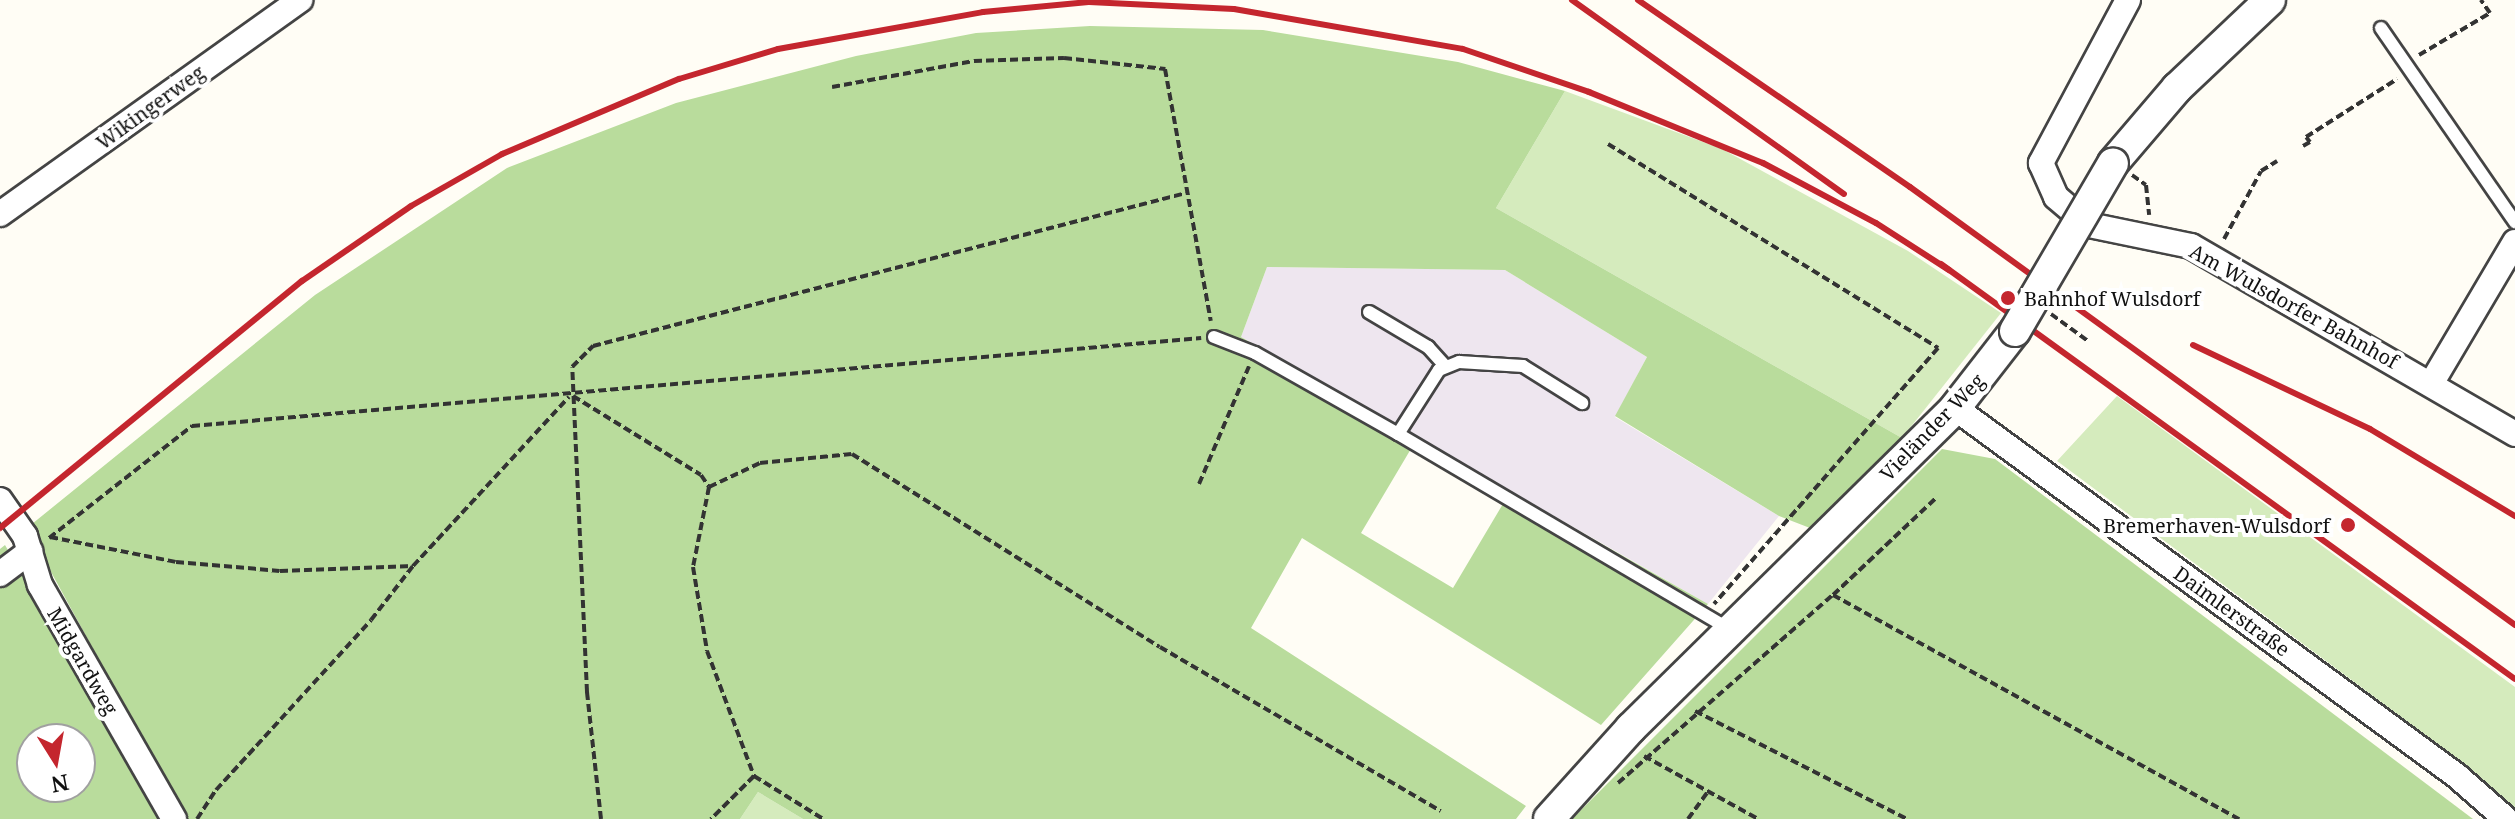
<!DOCTYPE html>
<html>
<head>
<meta charset="utf-8">
<style>
  body { margin:0 }
  #map { position:relative; width:2515px; height:819px; overflow:hidden; background:#fffdf5; font-family:"Noto Serif",serif }
  div>[style] { position:absolute }
  .industrial>* { inset:0; background:#eee6ef }
  .green>* { inset:0; background:#d5ebbd }
  .forest>* { inset:0; background:#b9dc9c }
  .path>* { height:4px; margin-top:-2px; transform-origin:0; background:repeating-linear-gradient(90deg,#333 0 8px,transparent 0 12px) }
  .roads { filter:drop-shadow(2px 0 #444) drop-shadow(-2px 0 #444) drop-shadow(0 2px #444) drop-shadow(0 -2px #444) }
  .service>* { height:12px; margin:-6px; padding:0 6px; transform-origin:6px; border-radius:6px; background:#fff }
  .minor>* { height:24px; margin:-12px; padding:0 12px; transform-origin:12px; border-radius:12px; background:#fff }
  .tertiary>* { height:30px; margin:-15px; padding:0 15px; transform-origin:15px; border-radius:15px; background:#fff }
  .rail>* { height:6px; margin:-3px; padding:0 3px; transform-origin:3px; border-radius:3px; background:#c4262e }
  .bridges { filter:drop-shadow(2px 0 #444) drop-shadow(-2px 0 #444) drop-shadow(0 2px #444) drop-shadow(0 -2px #444) }
  .tertiary-bridge>* { height:30px; margin:-15px; padding:0 15px; transform-origin:15px; border-radius:15px; background:#fff }
  .dots>* { width:22px; height:22px; translate:-50% -50%; box-sizing:border-box; border:4px solid #fff; border-radius:50% }
  span { translate:-50% -50%; white-space:nowrap; text-align:center; line-height:1.15; -webkit-text-stroke:8px #fff; paint-order:stroke }
  .street-label { font-size:20px; color:#111 }
  .poi-label { font-size:20px; color:#111 }
  .left { translate:0 -50%; text-align:left }
  .right { translate:-100% -50%; text-align:right }
  .north { position:absolute; left:16px; top:723px; width:80px; height:80px; box-sizing:border-box; background:#fff; border:2px solid #a0a0a0; border-radius:50%; rotate:169deg; font-size:22px; font-weight:700; line-height:32px; text-align:center; color:#111 }
  .north::after { content:''; display:block; margin:auto; width:28px; height:36px; background:#c4262e; clip-path:polygon(50% 0,100% 100%,50% 72%,0 100%) }
</style>
</head>
<body>
<div id="map">
  <div class="industrial">
    <i style="clip-path:polygon(1267px 267px,1505px 270px,1647px 357px,1615px 417px,1779px 516px,1708px 604px,1241px 337px)"></i>
  </div>
  <div class="green">
    <i style="clip-path:polygon(1565px 91px,1722px 149px,1908px 251px,2001px 313px,1902px 438px,1496px 208px)"></i>
    <i style="clip-path:polygon(2117px 396px,2515px 687px,2515px 809px,2451px 754px,2057px 461px)"></i>
    <i style="clip-path:polygon(758px 792px,803px 819px,740px 819px)"></i>
  </div>
  <div class="forest">
    <i style="clip-path:polygon(1090px 26px,1263px 30px,1458px 62px,1565px 91px,1496px 208px,1902px 438px,1810px 528px,1779px 516px,1615px 416px,1647px 357px,1505px 270px,1267px 267px,1241px 337px,1418px 437px,1361px 533px,1453px 588px,1510px 492px,1708px 604px,1601px 725px,1302px 538px,1251px 628px,1526px 806px,1516px 819px,803px 819px,758px 792px,740px 819px,186px 819px,27px 528px,315px 295px,507px 168px,676px 103px,856px 56px,976px 33px)"></i>
    <i style="clip-path:polygon(1942px 449px,1995px 459px,2473px 819px,1572px 819px)"></i>
    <i style="clip-path:polygon(evenodd,5px 545px,164px 819px,0 819px,0 549px,5px 545px,32px 739px,80px 739px,80px 787px,32px 787px,32px 739px)"></i>
  </div>
  <div class="path">
    <i style="left:2419px;top:55px;width:82px;rotate:-30.6deg"></i>
    <i style="left:2490px;top:13px;width:16px;rotate:-125deg"></i>
    <i style="left:832px;top:87px;width:144px;rotate:-10.4deg"></i>
    <i style="left:974px;top:61px;width:90px;rotate:-1.9deg"></i>
    <i style="left:1064px;top:58px;width:102px;rotate:6.2deg"></i>
    <i style="left:1165px;top:69px;width:256px;rotate:79.7deg"></i>
    <i style="left:1608px;top:144px;width:388px;rotate:31.7deg"></i>
    <i style="left:1938px;top:348px;width:340px;rotate:131.2deg"></i>
    <i style="left:2303px;top:146px;width:8px;rotate:-30deg"></i>
    <i style="left:2310px;top:142px;width:6px;rotate:-129deg"></i>
    <i style="left:2306px;top:137px;width:108px;rotate:-32.5deg"></i>
    <i style="left:2132px;top:175px;width:17px;rotate:36deg"></i>
    <i style="left:2146px;top:185px;width:30px;rotate:84deg"></i>
    <i style="left:2224px;top:239px;width:77px;rotate:-61.4deg"></i>
    <i style="left:2261px;top:171px;width:19px;rotate:-32deg"></i>
    <i style="left:2051px;top:314px;width:46px;rotate:36.1deg"></i>
    <i style="left:573px;top:396px;width:150px;rotate:31.7deg"></i>
    <i style="left:701px;top:475px;width:14px;rotate:56deg"></i>
    <i style="left:709px;top:487px;width:82px;rotate:101.3deg"></i>
    <i style="left:693px;top:567px;width:85px;rotate:80.5deg"></i>
    <i style="left:707px;top:651px;width:134px;rotate:69.4deg"></i>
    <i style="left:754px;top:776px;width:61px;rotate:135deg"></i>
    <i style="left:1199px;top:484px;width:128px;rotate:-67deg"></i>
    <i style="left:709px;top:487px;width:56px;rotate:-25.2deg"></i>
    <i style="left:760px;top:463px;width:92px;rotate:-5.6deg"></i>
    <i style="left:852px;top:454px;width:363px;rotate:32.1deg"></i>
    <i style="left:1160px;top:647px;width:325px;rotate:30.3deg"></i>
    <i style="left:50px;top:537px;width:128px;rotate:11.2deg"></i>
    <i style="left:176px;top:562px;width:104px;rotate:4.9deg"></i>
    <i style="left:280px;top:571px;width:133px;rotate:-2.2deg"></i>
    <i style="left:49px;top:538px;width:182px;rotate:-38.1deg"></i>
    <i style="left:192px;top:426px;width:1013px;rotate:-4.98deg"></i>
    <i style="left:1833px;top:595px;width:143px;rotate:-43.3deg"></i>
    <i style="left:1695px;top:711px;width:238px;rotate:27deg"></i>
    <i style="left:1644px;top:756px;width:130px;rotate:28.9deg"></i>
    <i style="left:754px;top:776px;width:81px;rotate:31.9deg"></i>
    <i style="left:1618px;top:783px;width:286px;rotate:-41.2deg"></i>
    <i style="left:1833px;top:595px;width:464px;rotate:28.9deg"></i>
    <i style="left:197px;top:819px;width:35px;rotate:-57deg"></i>
    <i style="left:216px;top:790px;width:230px;rotate:-47.6deg"></i>
    <i style="left:371px;top:620px;width:68px;rotate:-52.1deg"></i>
    <i style="left:413px;top:566px;width:230px;rotate:-47.3deg"></i>
    <i style="left:601px;top:819px;width:128px;rotate:-96.3deg"></i>
    <i style="left:587px;top:692px;width:325px;rotate:-92.6deg"></i>
    <i style="left:572px;top:367px;width:30px;rotate:-45deg"></i>
    <i style="left:593px;top:346px;width:612px;rotate:-14.47deg"></i>
    <i style="left:1688px;top:819px;width:34px;rotate:-54deg"></i>
  </div>
  <div class="roads">
    <div class="service">
      <i style="left:2381px;top:28px;width:236px;rotate:55.4deg"></i>
      <i style="left:1369px;top:312px;width:69px;rotate:30.7deg"></i>
      <i style="left:1428px;top:347px;width:25px;rotate:48deg"></i>
      <i style="left:1214px;top:337px;width:44px;rotate:21.3deg"></i>
      <i style="left:1255px;top:353px;width:164px;rotate:29.5deg"></i>
      <i style="left:1398px;top:434px;width:384px;rotate:30.5deg"></i>
      <i style="left:1398px;top:434px;width:76px;rotate:-57.4deg"></i>
      <i style="left:1439px;top:370px;width:22px;rotate:-22deg"></i>
      <i style="left:1459px;top:362px;width:64px;rotate:3.6deg"></i>
      <i style="left:1523px;top:366px;width:70px;rotate:32.1deg"></i>
    </div>
    <div class="minor">
      <i style="left:2128px;top:0;width:185px;rotate:118.1deg"></i>
      <i style="left:2041px;top:163px;width:37px;rotate:66deg"></i>
      <i style="left:2056px;top:197px;width:43px;rotate:40.3deg"></i>
      <i style="left:2089px;top:225px;width:104px;rotate:11.6deg"></i>
      <i style="left:2191px;top:246px;width:375px;rotate:30.1deg"></i>
      <i style="left:0;top:214px;width:369px;rotate:-35.5deg"></i>
      <i style="left:2431px;top:384px;width:165px;rotate:-59.4deg"></i>
      <i style="left:1955px;top:408px;width:622px;rotate:36.24deg"></i>
      <i style="left:2457px;top:776px;width:65px;rotate:41.3deg"></i>
      <i style="left:0;top:500px;width:44px;rotate:55.2deg"></i>
      <i style="left:25px;top:536px;width:51px;rotate:73deg"></i>
      <i style="left:40px;top:585px;width:270px;rotate:60.2deg"></i>
      <i style="left:0;top:574px;width:38px;rotate:-37deg"></i>
    </div>
    <div class="tertiary">
      <i style="left:2113px;top:163px;width:99px;rotate:-49.5deg"></i>
      <i style="left:2177px;top:88px;width:128px;rotate:-43.4deg"></i>
      <i style="left:1549px;top:819px;width:122px;rotate:-48deg"></i>
      <i style="left:1631px;top:728px;width:455px;rotate:-44.6deg"></i>
      <i style="left:1955px;top:408px;width:98px;rotate:-52.1deg"></i>
    </div>
  </div>
  <div class="rail">
    <i style="left:1572px;top:0;width:334px;rotate:35.5deg"></i>
    <i style="left:1638px;top:0;width:330px;rotate:34.5deg"></i>
    <i style="left:1910px;top:187px;width:747px;rotate:35.9deg"></i>
    <i style="left:1941px;top:264px;width:708px;rotate:35.87deg"></i>
    <i style="left:2193px;top:345px;width:196px;rotate:25.4deg"></i>
    <i style="left:2370px;top:429px;width:169px;rotate:31deg"></i>
    <i style="left:0;top:528px;width:390px;rotate:-39.3deg"></i>
    <i style="left:302px;top:281px;width:132px;rotate:-34.5deg"></i>
    <i style="left:411px;top:206px;width:105px;rotate:-29.7deg"></i>
    <i style="left:502px;top:154px;width:192px;rotate:-23deg"></i>
    <i style="left:679px;top:79px;width:103px;rotate:-16.9deg"></i>
    <i style="left:778px;top:49px;width:208px;rotate:-10.2deg"></i>
    <i style="left:983px;top:12px;width:106px;rotate:-5.4deg"></i>
    <i style="left:1089px;top:2px;width:145px;rotate:2.8deg"></i>
    <i style="left:1234px;top:9px;width:232px;rotate:9.9deg"></i>
    <i style="left:1463px;top:49px;width:133px;rotate:18.8deg"></i>
    <i style="left:1589px;top:92px;width:188px;rotate:22.2deg"></i>
    <i style="left:1763px;top:163px;width:128px;rotate:28deg"></i>
    <i style="left:1876px;top:223px;width:87px;rotate:32.8deg"></i>
  </div>
  <div class="bridges">
    <div class="tertiary-bridge">
      <i style="left:2015px;top:331px;width:194px;rotate:-59.7deg"></i>
    </div>
  </div>
  <div class="dots">
    <i style="left:2008px;top:298px;background:#c4262e"></i>
    <i style="left:2348px;top:525px;background:#c4262e"></i>
  </div>
  <div class="street-label">
    <span style="left:150px;top:107px;rotate:-36deg">Wikingerweg</span>
    <span style="left:2294px;top:306px;rotate:29deg">Am Wulsdorfer Bahnhof</span>
    <span style="left:1932px;top:427px;rotate:-46deg">Vieländer Weg</span>
    <span style="left:2232px;top:611px;rotate:36deg">Daimlerstraße</span>
    <span style="left:83px;top:661px;rotate:60deg">Midgardweg</span>
  </div>
  <div class="poi-label">
    <span class="left" style="left:2024px;top:298px">Bahnhof Wulsdorf</span>
    <span class="right" style="left:2330px;top:525px">Bremerhaven-Wulsdorf</span>
  </div>
  <div class="north">N</div>
</div>
</body>
</html>
